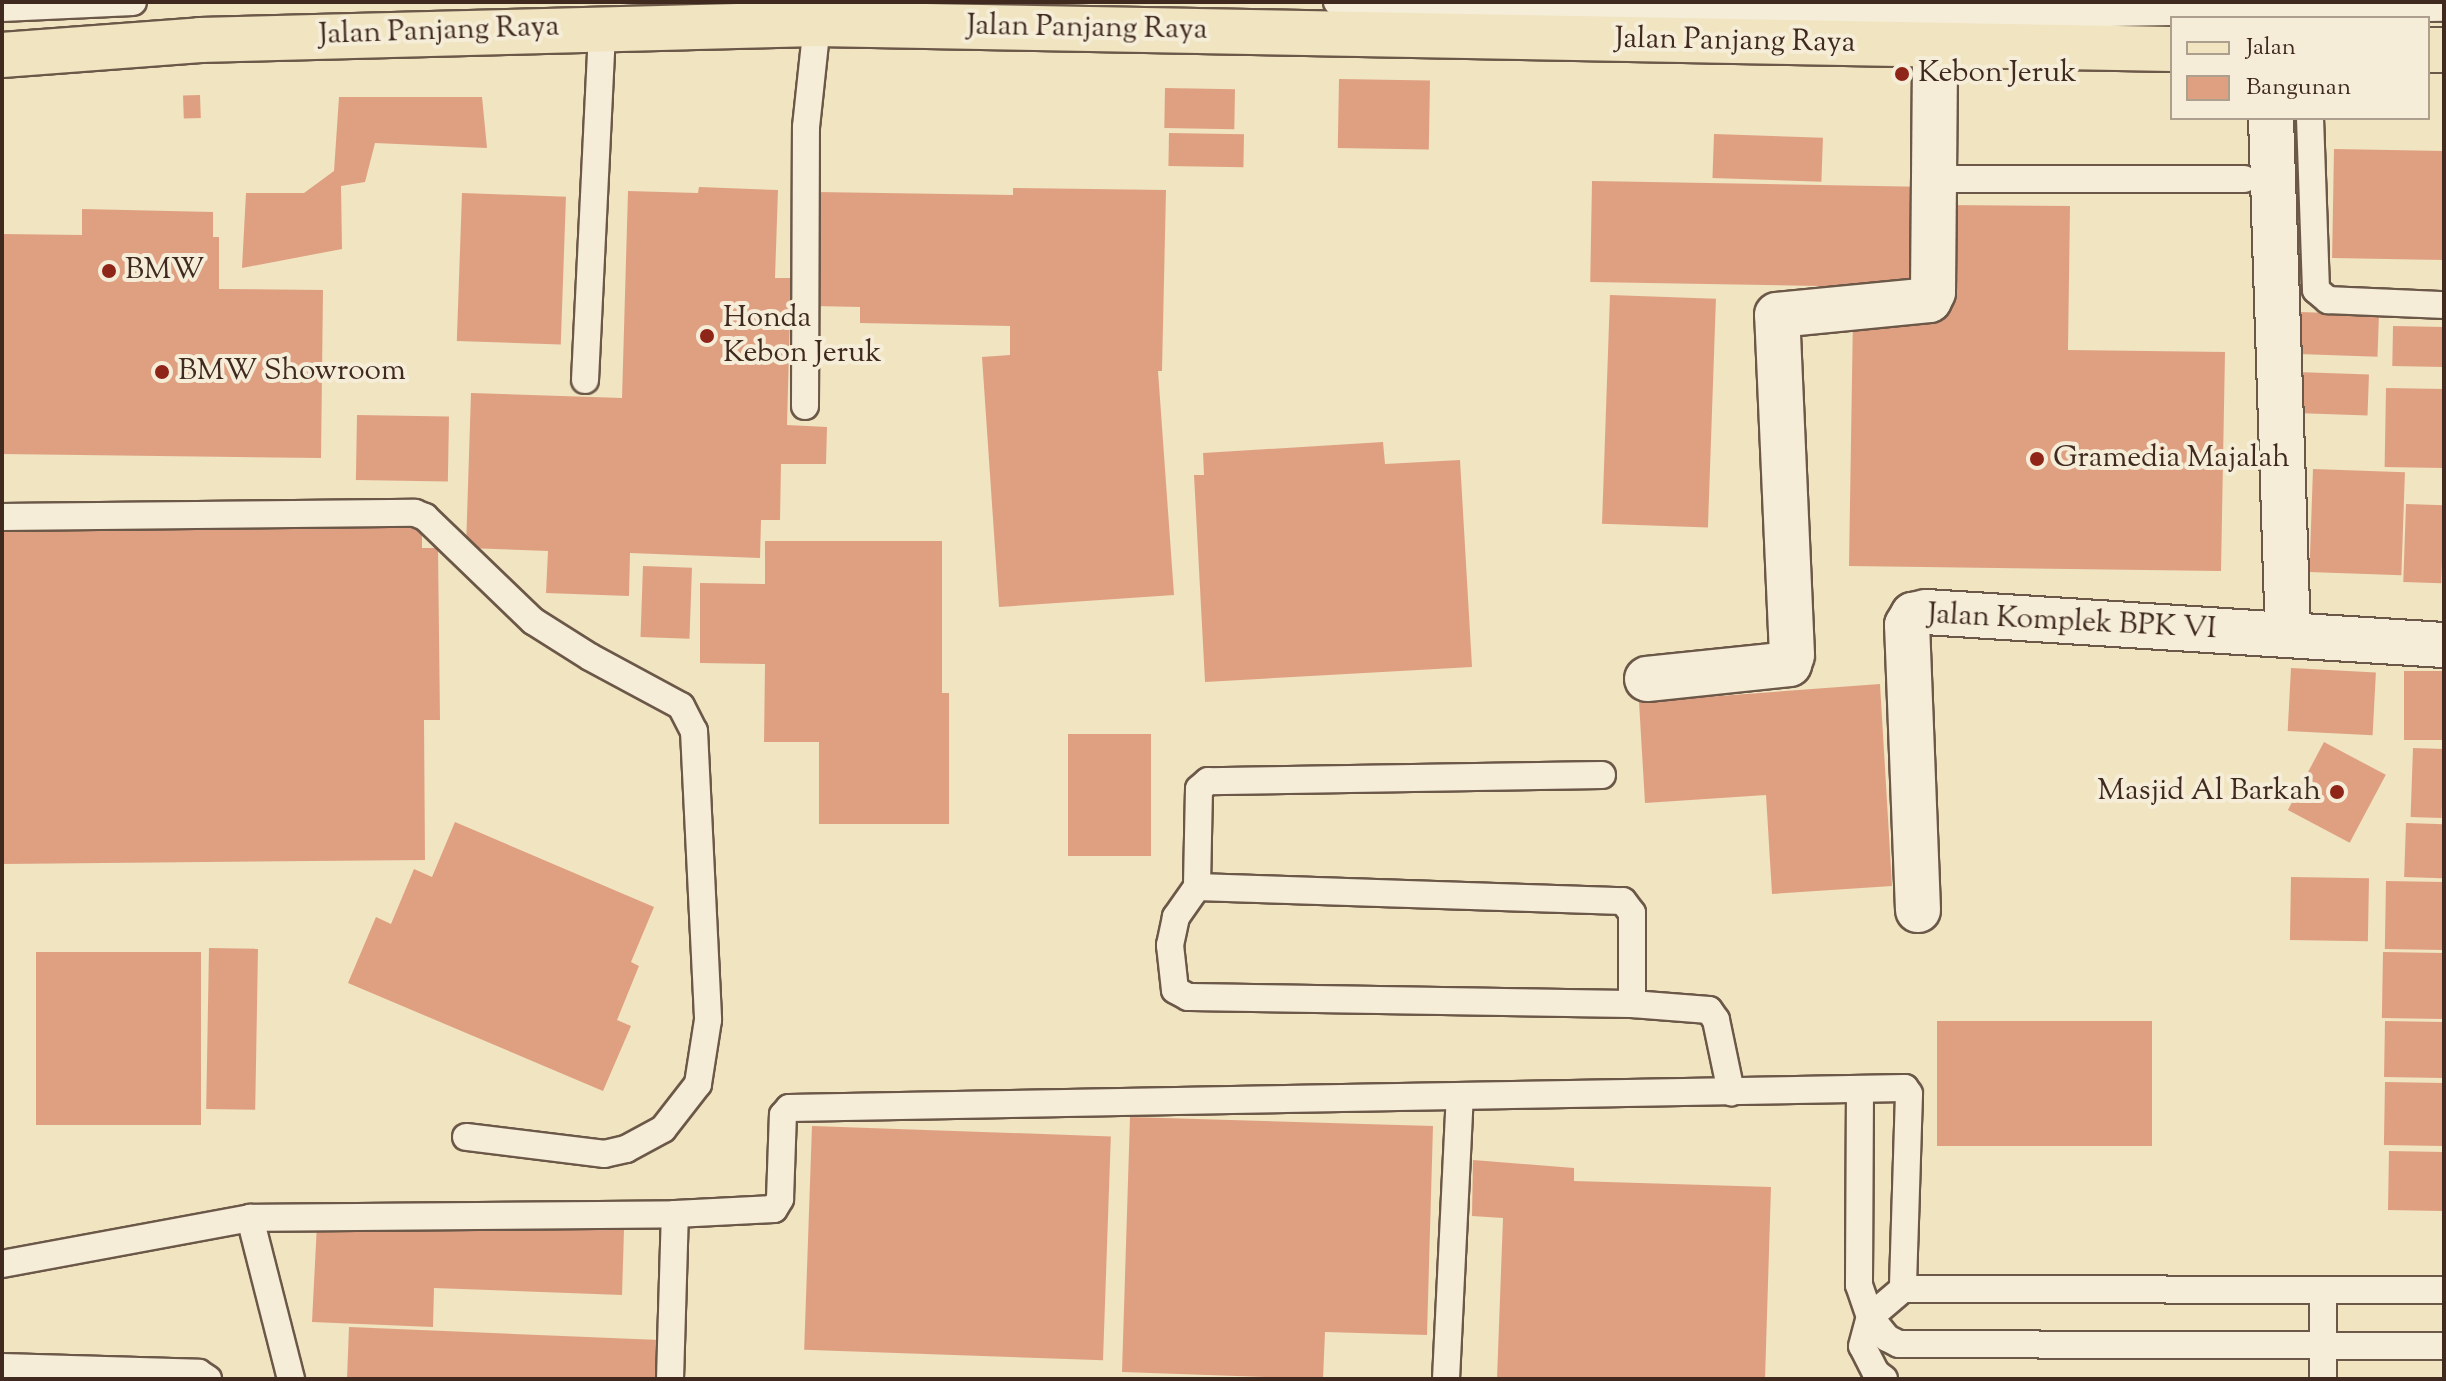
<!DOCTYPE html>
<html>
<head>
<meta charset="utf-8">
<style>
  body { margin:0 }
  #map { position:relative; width:2446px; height:1381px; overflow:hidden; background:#f0e4c1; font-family:"Sorts Mill Goudy",serif }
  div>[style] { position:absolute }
  .building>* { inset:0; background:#dfa082; transform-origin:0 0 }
  .roads { filter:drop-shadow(2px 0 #6c5848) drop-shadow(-2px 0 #6c5848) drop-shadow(0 2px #6c5848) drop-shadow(0 -2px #6c5848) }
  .service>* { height:26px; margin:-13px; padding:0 13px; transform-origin:13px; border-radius:13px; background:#f5edd7 }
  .minor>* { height:44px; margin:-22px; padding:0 22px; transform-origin:22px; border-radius:22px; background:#f5edd7 }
  .primary>* { height:44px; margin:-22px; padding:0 22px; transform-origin:22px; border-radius:22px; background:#f0e4c1 }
  .dots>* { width:22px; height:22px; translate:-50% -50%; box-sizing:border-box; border:4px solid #f5edd7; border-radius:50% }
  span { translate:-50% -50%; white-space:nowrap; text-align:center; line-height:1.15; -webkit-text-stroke:8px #f5edd7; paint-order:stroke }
  .street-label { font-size:30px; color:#402a20 }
  .poi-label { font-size:30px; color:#402a20 }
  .left { translate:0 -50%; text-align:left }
  .right { translate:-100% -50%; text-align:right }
  .frame { position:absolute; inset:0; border:4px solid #402a20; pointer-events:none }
  .legend { position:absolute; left:2170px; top:16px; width:260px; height:104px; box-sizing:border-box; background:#f5edd7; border:2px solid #ad9f8e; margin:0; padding:10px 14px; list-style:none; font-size:24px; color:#402a20 }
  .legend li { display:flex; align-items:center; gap:16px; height:40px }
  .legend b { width:40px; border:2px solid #ad9f8e }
</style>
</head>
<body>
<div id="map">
  <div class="building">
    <i style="left:1339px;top:79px;width:91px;height:69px;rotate:1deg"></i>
    <i style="left:1165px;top:88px;width:70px;height:40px;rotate:1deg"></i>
    <i style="left:200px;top:95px;width:23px;height:17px;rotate:88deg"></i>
    <i style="clip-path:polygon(339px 97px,482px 97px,487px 148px,375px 143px,365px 182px,341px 186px,342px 249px,242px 268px,246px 193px,304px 193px,334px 171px)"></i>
    <i style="left:1169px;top:133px;width:75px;height:33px;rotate:1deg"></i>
    <i style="left:1714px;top:134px;width:109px;height:44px;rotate:2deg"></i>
    <i style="left:2334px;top:149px;width:110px;height:109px;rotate:1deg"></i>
    <i style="left:1592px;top:181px;width:326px;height:101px;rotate:1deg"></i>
    <i style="clip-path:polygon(699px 187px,778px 190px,775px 278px,791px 278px,787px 425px,827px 427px,826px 464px,781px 464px,780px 520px,761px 520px,760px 558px,630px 553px,629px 596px,546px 593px,548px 551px,466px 548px,471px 393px,622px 398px,628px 191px,698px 193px)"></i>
    <i style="clip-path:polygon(1013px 188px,1166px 190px,1162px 371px,1158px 371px,1174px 595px,999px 607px,982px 357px,1010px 355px,1010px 326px,860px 323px,860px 307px,814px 306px,816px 192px,1013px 195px)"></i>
    <i style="left:462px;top:193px;width:104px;height:148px;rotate:2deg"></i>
    <i style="clip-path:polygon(1946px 205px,2070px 206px,2068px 350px,2225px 352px,2221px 571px,1849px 566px,1853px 315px,1945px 316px)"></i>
    <i style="clip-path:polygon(82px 209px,213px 212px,213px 237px,219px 237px,219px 289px,323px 290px,321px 458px,2px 454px,2px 234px,82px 235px)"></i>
    <i style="left:1610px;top:295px;width:106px;height:229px;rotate:2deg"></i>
    <i style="left:2300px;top:312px;width:79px;height:42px;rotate:2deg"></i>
    <i style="left:2393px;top:326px;width:51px;height:40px;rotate:1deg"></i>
    <i style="left:2297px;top:372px;width:72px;height:41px;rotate:2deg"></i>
    <i style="left:2386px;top:388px;width:58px;height:79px;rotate:1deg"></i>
    <i style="left:357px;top:415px;width:92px;height:65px;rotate:1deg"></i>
    <i style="clip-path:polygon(1383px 442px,1385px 464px,1460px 460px,1472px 667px,1205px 682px,1194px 475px,1204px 475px,1203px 453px)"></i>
    <i style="left:2313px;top:469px;width:92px;height:103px;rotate:2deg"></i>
    <i style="left:2406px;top:504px;width:38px;height:78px;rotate:2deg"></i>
    <i style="clip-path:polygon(422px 519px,422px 548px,438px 548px,440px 720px,424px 720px,425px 860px,2px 864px,2px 523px)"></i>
    <i style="clip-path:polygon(765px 541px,942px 541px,942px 693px,949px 693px,949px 824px,819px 824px,819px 742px,764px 742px,765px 664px,700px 663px,700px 583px,765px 584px)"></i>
    <i style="left:643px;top:566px;width:49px;height:71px;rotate:2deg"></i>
    <i style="left:2291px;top:668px;width:85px;height:63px;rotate:3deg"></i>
    <i style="left:2404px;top:671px;width:40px;height:69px"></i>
    <i style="clip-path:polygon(1880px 684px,1892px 886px,1772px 894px,1766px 795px,1645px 803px,1639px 702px)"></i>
    <i style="left:1068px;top:734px;width:83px;height:122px"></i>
    <i style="left:2324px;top:742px;width:70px;height:77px;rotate:28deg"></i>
    <i style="left:2413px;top:748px;width:31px;height:69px;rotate:2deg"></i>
    <i style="clip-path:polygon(455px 822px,654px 907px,631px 962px,639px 966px,617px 1020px,631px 1026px,603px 1091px,348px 983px,376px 917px,391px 924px,414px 869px,432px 877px)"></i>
    <i style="left:2406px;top:823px;width:38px;height:54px;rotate:2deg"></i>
    <i style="left:2291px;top:877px;width:78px;height:63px;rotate:1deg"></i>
    <i style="left:2386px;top:881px;width:58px;height:68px;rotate:1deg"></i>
    <i style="left:209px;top:948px;width:49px;height:161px;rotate:1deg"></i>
    <i style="left:36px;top:952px;width:165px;height:173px"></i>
    <i style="left:2383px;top:952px;width:61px;height:66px;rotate:1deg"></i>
    <i style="left:1937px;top:1021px;width:215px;height:125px"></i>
    <i style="left:2385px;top:1021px;width:59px;height:56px;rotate:1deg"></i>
    <i style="left:2385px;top:1082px;width:59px;height:63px;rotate:1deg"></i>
    <i style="clip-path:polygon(1130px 1117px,1433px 1126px,1427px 1335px,1325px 1332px,1323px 1379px,1122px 1372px)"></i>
    <i style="left:812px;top:1126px;width:299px;height:224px;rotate:2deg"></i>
    <i style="left:2389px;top:1151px;width:55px;height:59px;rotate:1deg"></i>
    <i style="clip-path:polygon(1473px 1160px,1574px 1168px,1574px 1181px,1771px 1187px,1765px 1379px,1497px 1379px,1503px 1218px,1472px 1216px)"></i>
    <i style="clip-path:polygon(426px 1222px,624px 1230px,622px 1295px,434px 1288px,433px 1327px,312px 1322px,317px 1224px)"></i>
    <i style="clip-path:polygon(349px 1327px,660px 1340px,658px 1379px,347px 1379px)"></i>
  </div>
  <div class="roads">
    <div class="service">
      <i style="left:1337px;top:2px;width:711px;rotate:0.97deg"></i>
      <i style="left:2048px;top:14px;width:396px;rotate:-0.9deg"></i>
      <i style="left:2px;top:8px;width:131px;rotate:-2.6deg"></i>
      <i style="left:2310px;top:118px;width:172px;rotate:88deg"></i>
      <i style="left:2316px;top:290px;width:16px;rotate:40deg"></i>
      <i style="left:2328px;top:300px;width:116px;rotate:2.5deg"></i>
      <i style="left:1933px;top:179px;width:311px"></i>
      <i style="left:585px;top:380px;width:353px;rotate:-87.2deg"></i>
      <i style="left:805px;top:406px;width:279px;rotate:-89.8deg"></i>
      <i style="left:806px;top:127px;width:104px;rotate:-83.9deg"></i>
      <i style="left:2px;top:517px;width:413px;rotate:-0.6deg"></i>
      <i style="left:415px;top:513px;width:11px;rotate:22deg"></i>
      <i style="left:425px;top:517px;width:150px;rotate:43.9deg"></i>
      <i style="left:533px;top:621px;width:67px;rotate:32.3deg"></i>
      <i style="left:590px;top:657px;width:103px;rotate:28.3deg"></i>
      <i style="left:681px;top:706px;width:28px;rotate:63deg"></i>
      <i style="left:694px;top:731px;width:289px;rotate:87.2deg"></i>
      <i style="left:708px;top:1020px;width:65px;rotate:98.9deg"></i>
      <i style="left:698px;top:1084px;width:57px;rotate:127.9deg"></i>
      <i style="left:663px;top:1129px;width:42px;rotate:151.6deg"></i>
      <i style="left:626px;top:1149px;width:22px;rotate:167deg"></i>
      <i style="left:605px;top:1154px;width:140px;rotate:-173deg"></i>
      <i style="left:1602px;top:775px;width:394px;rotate:179.1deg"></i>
      <i style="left:1208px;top:781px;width:12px;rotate:138deg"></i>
      <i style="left:1199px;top:789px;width:98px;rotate:91.2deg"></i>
      <i style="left:1197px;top:887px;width:426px;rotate:1.9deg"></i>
      <i style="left:1623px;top:901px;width:15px;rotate:53deg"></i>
      <i style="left:1632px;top:913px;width:91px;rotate:90deg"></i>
      <i style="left:1632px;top:1004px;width:77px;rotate:4.5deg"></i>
      <i style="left:1709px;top:1010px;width:12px;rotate:55deg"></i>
      <i style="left:1716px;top:1020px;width:74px;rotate:78.2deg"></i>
      <i style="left:1197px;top:887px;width:37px;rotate:125deg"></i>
      <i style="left:1176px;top:917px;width:29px;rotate:102deg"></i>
      <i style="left:1170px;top:945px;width:45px;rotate:83.7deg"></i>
      <i style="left:1175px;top:990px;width:15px;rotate:28deg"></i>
      <i style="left:1188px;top:997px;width:444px;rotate:0.9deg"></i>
      <i style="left:1860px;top:1089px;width:196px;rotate:90.3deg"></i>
      <i style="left:1859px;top:1285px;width:34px;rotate:71deg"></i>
      <i style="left:1870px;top:1317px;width:27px;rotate:51deg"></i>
      <i style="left:1887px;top:1338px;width:13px;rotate:27deg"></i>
      <i style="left:1899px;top:1344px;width:545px;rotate:0.21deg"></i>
      <i style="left:250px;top:1218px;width:425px;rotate:-0.5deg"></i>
      <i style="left:2px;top:1264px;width:252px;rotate:-10.5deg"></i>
      <i style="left:250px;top:1218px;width:166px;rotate:75.7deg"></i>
      <i style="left:2323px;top:1290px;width:89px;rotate:90deg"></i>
      <i style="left:2px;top:1367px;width:197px;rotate:1.7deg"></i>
      <i style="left:199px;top:1373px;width:11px;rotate:34deg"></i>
      <i style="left:670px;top:1379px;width:165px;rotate:-88.3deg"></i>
      <i style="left:675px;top:1214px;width:99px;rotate:-2.9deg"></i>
      <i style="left:774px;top:1209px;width:12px;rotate:-59deg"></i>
      <i style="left:780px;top:1199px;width:84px;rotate:-88deg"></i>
      <i style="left:783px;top:1115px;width:9px;rotate:-49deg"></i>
      <i style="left:789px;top:1108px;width:1116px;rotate:-1.03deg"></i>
      <i style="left:1905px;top:1088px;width:7px;rotate:56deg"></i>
      <i style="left:1909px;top:1094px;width:195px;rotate:91.8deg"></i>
      <i style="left:1446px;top:1379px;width:283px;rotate:-87.2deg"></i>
      <i style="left:1884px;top:1379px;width:10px;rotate:-143deg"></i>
      <i style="left:1876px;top:1373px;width:30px;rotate:-117deg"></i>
      <i style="left:1862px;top:1346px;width:30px;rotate:-75deg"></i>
      <i style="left:1870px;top:1317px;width:43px;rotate:-40.3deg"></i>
      <i style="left:1903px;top:1289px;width:541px;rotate:0.11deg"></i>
    </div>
    <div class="minor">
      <i style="left:2271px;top:118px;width:517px;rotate:88.12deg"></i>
      <i style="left:1647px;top:679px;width:143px;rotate:-6deg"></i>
      <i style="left:1789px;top:664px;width:9px;rotate:-72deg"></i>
      <i style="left:1792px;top:655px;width:340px;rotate:-92.5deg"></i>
      <i style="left:1777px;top:315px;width:153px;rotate:-5.6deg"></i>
      <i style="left:1929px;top:300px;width:9px;rotate:-63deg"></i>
      <i style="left:1933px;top:292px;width:246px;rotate:-89.5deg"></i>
      <i style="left:1918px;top:910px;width:285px;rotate:-92.2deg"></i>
      <i style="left:1907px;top:625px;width:12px;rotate:-59deg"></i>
      <i style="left:1913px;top:615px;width:13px;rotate:-13deg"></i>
      <i style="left:1926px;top:612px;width:519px;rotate:3.65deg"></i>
    </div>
    <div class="primary">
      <i style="left:2428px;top:50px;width:16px"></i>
      <i style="left:2px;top:55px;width:199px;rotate:-4.3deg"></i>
      <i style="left:200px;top:40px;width:617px;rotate:-1.49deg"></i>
      <i style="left:817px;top:24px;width:1355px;rotate:1.06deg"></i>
    </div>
  </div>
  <div class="dots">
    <i style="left:1902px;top:74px;background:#8f2418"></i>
    <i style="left:109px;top:271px;background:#8f2418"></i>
    <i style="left:707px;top:336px;background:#8f2418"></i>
    <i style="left:162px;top:372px;background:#8f2418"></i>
    <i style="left:2037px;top:459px;background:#8f2418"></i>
    <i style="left:2337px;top:792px;background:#8f2418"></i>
  </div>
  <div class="street-label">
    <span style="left:1087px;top:29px;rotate:1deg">Jalan Panjang Raya</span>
    <span style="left:439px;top:32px;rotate:-2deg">Jalan Panjang Raya</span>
    <span style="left:1735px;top:42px;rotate:1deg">Jalan Panjang Raya</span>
    <span style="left:2072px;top:623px;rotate:3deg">Jalan Komplek BPK VI</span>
  </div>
  <div class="poi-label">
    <span class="left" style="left:1918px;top:74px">Kebon Jeruk</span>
    <span class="left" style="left:125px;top:271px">BMW</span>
    <span class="left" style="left:723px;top:336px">Honda<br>Kebon Jeruk</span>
    <span class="left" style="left:178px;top:372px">BMW Showroom</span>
    <span class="left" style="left:2053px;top:459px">Gramedia Majalah</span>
    <span class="right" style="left:2321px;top:792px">Masjid Al Barkah</span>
  </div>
  <div class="frame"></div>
  <ul class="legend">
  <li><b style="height:10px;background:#f0e4c1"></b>Jalan</li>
  <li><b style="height:22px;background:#dfa082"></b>Bangunan</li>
  </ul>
</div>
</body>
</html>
